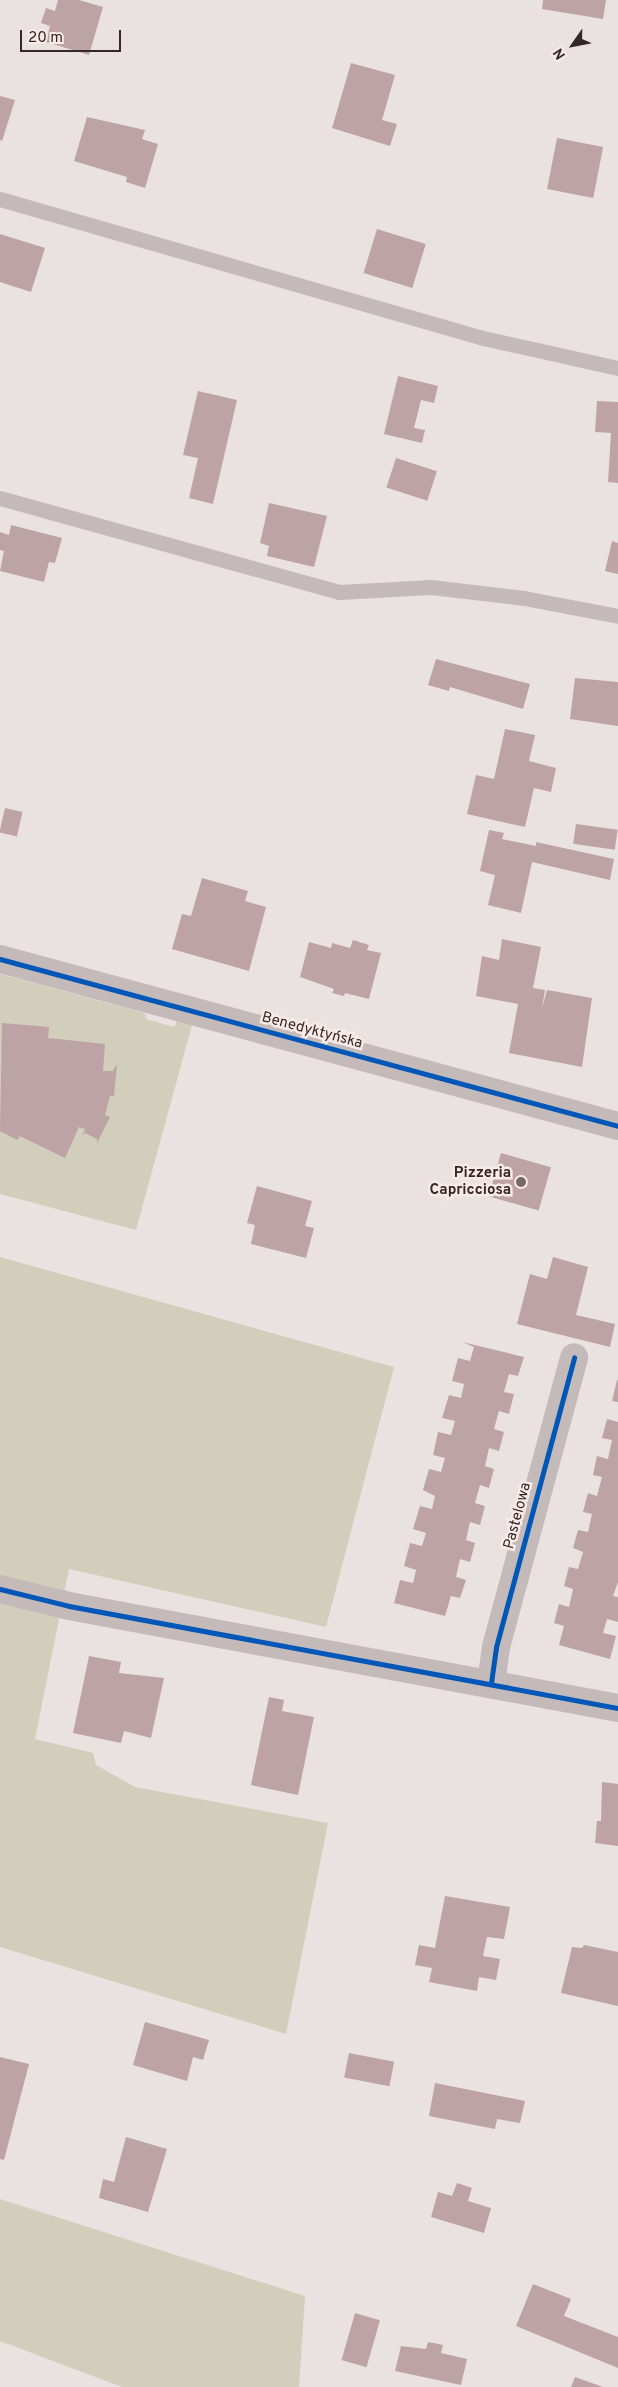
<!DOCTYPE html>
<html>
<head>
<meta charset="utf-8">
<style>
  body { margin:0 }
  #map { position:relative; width:618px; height:2387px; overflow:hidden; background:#eae2e0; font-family:Overpass,sans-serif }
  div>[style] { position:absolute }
  .green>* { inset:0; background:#d1cebb }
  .building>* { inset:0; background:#bda3a5; transform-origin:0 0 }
  .lane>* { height:15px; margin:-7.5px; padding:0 7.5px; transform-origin:7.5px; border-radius:7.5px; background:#c3bab9 }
  .street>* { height:28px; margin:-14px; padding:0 14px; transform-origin:14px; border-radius:14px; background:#c3bab9 }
  .cycleway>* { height:5px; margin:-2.5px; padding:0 2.5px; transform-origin:2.5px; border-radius:2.5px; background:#0057b8 }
  .dots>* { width:14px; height:14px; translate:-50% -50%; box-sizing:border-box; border:2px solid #f8eae7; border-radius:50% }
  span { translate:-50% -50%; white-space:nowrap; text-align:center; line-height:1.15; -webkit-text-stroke:5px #f8eae7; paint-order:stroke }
  .street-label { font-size:15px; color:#342728 }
  .poi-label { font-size:15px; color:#342728; font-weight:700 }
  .right { translate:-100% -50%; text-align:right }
  .north { position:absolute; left:548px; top:20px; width:50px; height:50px; -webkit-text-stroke:4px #f8eae7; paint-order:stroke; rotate:237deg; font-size:14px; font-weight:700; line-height:20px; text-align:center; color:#342728 }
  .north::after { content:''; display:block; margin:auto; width:18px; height:22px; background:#342728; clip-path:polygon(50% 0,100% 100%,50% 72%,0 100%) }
  .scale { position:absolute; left:20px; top:30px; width:101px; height:22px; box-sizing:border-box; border:2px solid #342728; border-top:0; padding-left:6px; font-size:15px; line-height:18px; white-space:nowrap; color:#342728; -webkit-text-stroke:4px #f8eae7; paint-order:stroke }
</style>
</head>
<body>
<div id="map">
  <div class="green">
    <i style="clip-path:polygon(0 974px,145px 1013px,146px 1019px,174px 1027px,177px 1021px,192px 1025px,136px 1230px,0 1194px)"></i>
    <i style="clip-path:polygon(0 1257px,394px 1367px,326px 1627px,69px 1569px,35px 1739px,93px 1753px,96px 1765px,135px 1787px,328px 1823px,286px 2034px,0 1947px)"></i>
    <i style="clip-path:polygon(0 2199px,305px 2296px,299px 2387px,122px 2387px,0 2341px)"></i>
  </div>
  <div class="building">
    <i style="clip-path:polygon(58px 0,79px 0,103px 7px,89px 55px,46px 42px,50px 26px,41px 23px,46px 8px,55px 11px)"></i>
    <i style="clip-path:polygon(543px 0,606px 0,603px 19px,542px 9px)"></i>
    <i style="clip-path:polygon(351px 63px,395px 75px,382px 120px,397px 124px,390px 146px,332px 128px)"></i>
    <i style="clip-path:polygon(0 96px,15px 100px,2px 141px,0 140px)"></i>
    <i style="clip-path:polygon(87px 117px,145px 130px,142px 139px,158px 144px,145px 188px,126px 182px,127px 177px,74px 161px)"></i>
    <i style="left:557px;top:138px;width:47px;height:52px;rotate:11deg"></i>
    <i style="left:377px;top:229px;width:51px;height:46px;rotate:17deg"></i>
    <i style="clip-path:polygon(0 234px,45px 248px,31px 292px,0 282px)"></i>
    <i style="clip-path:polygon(398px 376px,438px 386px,434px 403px,421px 400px,414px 428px,425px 430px,422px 443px,384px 434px)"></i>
    <i style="clip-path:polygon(198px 391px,237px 400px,213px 504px,189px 498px,198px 458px,183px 455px)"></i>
    <i style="clip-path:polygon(597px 401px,618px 402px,618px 483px,608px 482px,611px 433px,595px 432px)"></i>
    <i style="left:396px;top:458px;width:43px;height:31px;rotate:18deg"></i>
    <i style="clip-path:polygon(269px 503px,327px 516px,314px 567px,267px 556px,269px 546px,260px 543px)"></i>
    <i style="clip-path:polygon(11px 525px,62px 538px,55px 563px,49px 562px,44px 582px,0 571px,4px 551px,0 550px,0 532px,9px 535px)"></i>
    <i style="clip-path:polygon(612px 541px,618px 543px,618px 574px,605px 571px)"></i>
    <i style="clip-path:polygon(436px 659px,530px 684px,523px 709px,450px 687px,449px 691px,428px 685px)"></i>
    <i style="clip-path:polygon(575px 678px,618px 682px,618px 726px,570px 719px)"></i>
    <i style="clip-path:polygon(505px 729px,535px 735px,529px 761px,556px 768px,551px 792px,534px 788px,525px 827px,467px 814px,476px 775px,494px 779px)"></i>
    <i style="left:5px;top:808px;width:18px;height:25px;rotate:13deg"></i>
    <i style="left:576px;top:824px;width:42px;height:20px;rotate:8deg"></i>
    <i style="clip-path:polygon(489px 830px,504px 833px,502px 839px,536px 846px,536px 842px,614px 859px,610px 880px,532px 862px,521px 913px,488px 905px,495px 875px,480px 871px)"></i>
    <i style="clip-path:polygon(202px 878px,248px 891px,245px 901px,266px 907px,249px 971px,172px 949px,182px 914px,191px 916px)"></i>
    <i style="clip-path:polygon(502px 939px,541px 947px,533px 988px,545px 990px,542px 1008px,547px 990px,592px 998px,582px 1067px,509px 1053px,518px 1004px,476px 996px,482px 956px,499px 960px)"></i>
    <i style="clip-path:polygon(353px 940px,369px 945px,367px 950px,381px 953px,369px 999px,345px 993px,344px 996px,332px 993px,334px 989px,300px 977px,309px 942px,331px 948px,332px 943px,350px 948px)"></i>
    <i style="clip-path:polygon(2px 1023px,49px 1027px,48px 1038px,105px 1044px,103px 1071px,113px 1071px,117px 1064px,114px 1096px,110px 1096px,105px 1115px,110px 1117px,97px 1143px,97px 1139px,85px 1133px,82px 1136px,85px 1129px,79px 1127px,65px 1158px,20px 1136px,17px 1140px,0 1131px)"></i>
    <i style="left:501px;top:1153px;width:52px;height:45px;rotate:16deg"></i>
    <i style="clip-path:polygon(257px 1186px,312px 1201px,305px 1226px,314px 1228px,306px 1258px,251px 1244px,255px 1225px,247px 1223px)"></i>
    <i style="clip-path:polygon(553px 1257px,588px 1267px,576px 1315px,615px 1324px,610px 1347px,517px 1324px,530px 1274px,547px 1279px)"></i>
    <i style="clip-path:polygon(462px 1342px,524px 1357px,518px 1376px,509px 1374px,504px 1392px,514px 1394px,509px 1414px,499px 1411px,494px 1429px,504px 1432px,499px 1451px,489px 1448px,485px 1466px,494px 1469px,489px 1488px,480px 1485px,475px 1503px,485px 1506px,480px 1525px,470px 1522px,466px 1540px,475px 1543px,470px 1562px,460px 1559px,456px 1577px,466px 1580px,460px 1598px,451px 1596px,445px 1616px,394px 1603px,400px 1580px,413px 1583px,416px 1570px,404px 1566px,410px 1543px,422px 1546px,426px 1533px,413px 1529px,420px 1506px,432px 1509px,435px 1496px,423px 1490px,429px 1469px,441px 1472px,445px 1458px,433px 1455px,438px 1432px,451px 1435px,455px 1421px,442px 1418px,449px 1395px,461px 1398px,464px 1384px,452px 1381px,458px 1358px,470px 1361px,474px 1347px)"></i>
    <i style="clip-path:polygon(617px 1380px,618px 1380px,618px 1402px,612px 1401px)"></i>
    <i style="clip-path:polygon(607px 1419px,618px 1422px,618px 1582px,613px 1596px,618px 1597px,618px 1622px,607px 1619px,603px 1633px,616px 1636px,610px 1659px,559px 1645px,564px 1626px,554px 1623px,559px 1604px,569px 1607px,573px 1589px,564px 1586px,569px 1567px,578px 1569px,583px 1552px,573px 1548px,578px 1530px,588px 1532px,592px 1514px,583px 1512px,588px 1493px,597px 1496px,602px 1477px,593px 1475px,597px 1456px,608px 1459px,612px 1440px,602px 1438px)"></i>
    <i style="clip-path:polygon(89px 1656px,121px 1662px,119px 1673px,164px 1678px,151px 1738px,124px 1731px,121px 1743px,73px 1733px)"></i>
    <i style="clip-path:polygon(269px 1697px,284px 1700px,282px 1711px,314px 1717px,298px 1795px,251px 1785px)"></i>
    <i style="clip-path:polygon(602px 1782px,618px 1784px,618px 1846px,595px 1843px,597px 1821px,601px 1821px)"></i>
    <i style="clip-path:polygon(445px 1896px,510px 1907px,504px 1939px,487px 1937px,483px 1956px,500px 1959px,496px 1980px,479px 1977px,477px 1991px,429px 1982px,432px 1968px,415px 1965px,419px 1945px,435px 1948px)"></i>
    <i style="clip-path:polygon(584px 1945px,618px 1952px,618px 2006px,561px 1993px,572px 1947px,582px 1948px)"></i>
    <i style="clip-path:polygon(145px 2022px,209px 2040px,203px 2060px,193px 2057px,187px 2081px,133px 2065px)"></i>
    <i style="left:349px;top:2053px;width:46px;height:25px;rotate:11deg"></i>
    <i style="clip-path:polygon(0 2057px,29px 2064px,4px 2160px,0 2159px)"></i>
    <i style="clip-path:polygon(435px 2083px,525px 2101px,520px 2123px,497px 2119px,495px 2129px,429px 2116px)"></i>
    <i style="clip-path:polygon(126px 2137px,167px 2149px,148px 2212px,99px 2198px,103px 2179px,114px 2182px)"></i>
    <i style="clip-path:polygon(457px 2183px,472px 2188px,468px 2201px,491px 2208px,484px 2233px,431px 2217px,438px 2192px,452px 2196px)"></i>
    <i style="clip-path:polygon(533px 2284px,571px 2299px,564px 2316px,618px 2337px,618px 2368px,516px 2326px)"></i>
    <i style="left:355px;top:2313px;width:26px;height:49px;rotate:16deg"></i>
    <i style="clip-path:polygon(428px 2342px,443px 2345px,441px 2353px,467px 2359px,461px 2385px,395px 2371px,401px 2346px,426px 2349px)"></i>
    <i style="clip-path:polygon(575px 2377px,603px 2387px,571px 2387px)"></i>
  </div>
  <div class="lane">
    <i style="left:0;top:199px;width:503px;rotate:16.06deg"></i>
    <i style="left:483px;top:338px;width:138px;rotate:12.5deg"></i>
    <i style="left:0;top:498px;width:352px;rotate:15.5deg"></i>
    <i style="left:339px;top:592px;width:92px;rotate:-3.1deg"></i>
    <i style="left:431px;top:587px;width:94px;rotate:6.7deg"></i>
    <i style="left:524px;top:598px;width:96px;rotate:10.8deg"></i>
  </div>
  <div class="street">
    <i style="left:0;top:959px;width:640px;rotate:15.12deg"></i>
    <i style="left:0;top:1589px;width:71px;rotate:13.8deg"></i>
    <i style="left:69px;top:1606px;width:558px;rotate:10.53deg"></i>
    <i style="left:491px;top:1683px;width:36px;rotate:-82deg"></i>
    <i style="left:496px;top:1647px;width:300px;rotate:-74.9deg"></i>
  </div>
  <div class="cycleway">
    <i style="left:0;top:959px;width:640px;rotate:15.12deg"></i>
    <i style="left:0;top:1589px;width:71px;rotate:13.8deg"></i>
    <i style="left:69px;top:1606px;width:558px;rotate:10.53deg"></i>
    <i style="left:491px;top:1683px;width:36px;rotate:-82deg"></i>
    <i style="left:496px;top:1647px;width:300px;rotate:-74.9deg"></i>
  </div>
  <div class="dots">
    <i style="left:521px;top:1182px;background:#746868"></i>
  </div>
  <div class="street-label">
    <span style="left:312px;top:1031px;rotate:15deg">Benedyktyńska</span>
    <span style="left:518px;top:1516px;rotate:-75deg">Pastelowa</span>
  </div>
  <div class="poi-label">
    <span class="right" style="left:511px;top:1182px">Pizzeria<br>Capricciosa</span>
  </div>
  <div class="north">N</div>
  <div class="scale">20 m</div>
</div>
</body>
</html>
